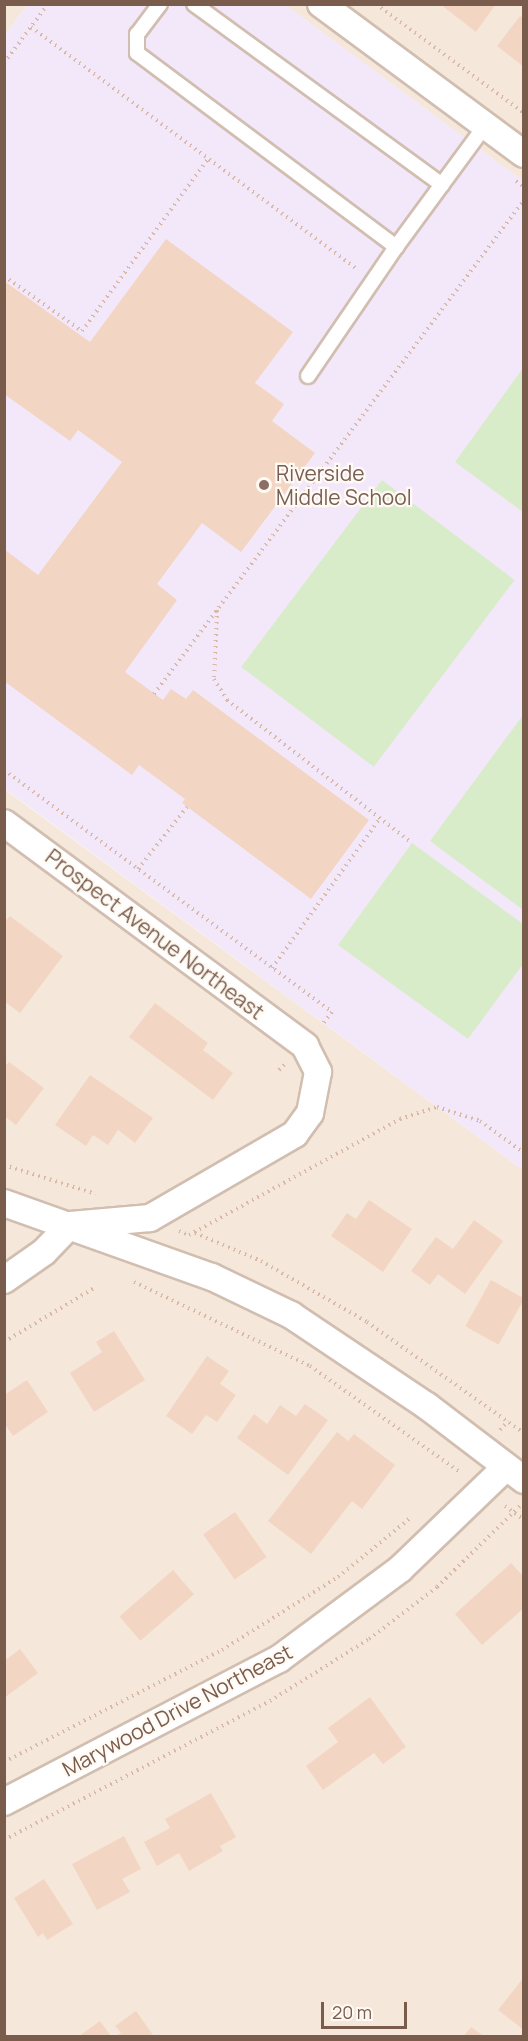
<!DOCTYPE html>
<html>
<head>
<meta charset="utf-8">
<style>
  body { margin:0 }
  #map { position:relative; width:528px; height:2041px; overflow:hidden; background:#fdf6ec; font-family:Manrope,sans-serif }
  div>[style] { position:absolute }
  .residential>* { inset:0; background:#f5e8da }
  .education>* { inset:0; background:#f3e8fa }
  .green>* { inset:0; background:#d8ecc9; transform-origin:0 0 }
  .building>* { inset:0; background:#f3d5c3; transform-origin:0 0 }
  .path>* { height:4px; margin-top:-2px; transform-origin:0; background:repeating-linear-gradient(90deg,#d9b8a5 0 1.5px,transparent 0 6px) }
  .roads { filter:drop-shadow(2px 0 #d1beb0) drop-shadow(-2px 0 #d1beb0) drop-shadow(0 2px #d1beb0) drop-shadow(0 -2px #d1beb0) }
  .lane>* { height:14px; margin:-7px; padding:0 7px; transform-origin:7px; border-radius:7px; background:#fff }
  .street>* { height:26px; margin:-13px; padding:0 13px; transform-origin:13px; border-radius:13px; background:#fff }
  .dots>* { width:16px; height:16px; translate:-50% -50%; box-sizing:border-box; border:3px solid #fffaf3; border-radius:50% }
  span { translate:-50% -50%; white-space:nowrap; text-align:center; line-height:1.15; -webkit-text-stroke:4.5px #fffaf3; paint-order:stroke }
  .education-label { font-size:21px; color:#785e54 }
  .left { translate:0 -50%; text-align:left }
  .street-label { font-size:21px; color:#7a5c4d }
  .frame { position:absolute; inset:0; border:6px solid #7a5c4d; pointer-events:none }
  .scale { position:absolute; left:321px; top:2002px; width:86px; height:27px; box-sizing:border-box; border:3px solid #7a5c4d; border-top:0; padding-left:8px; font-size:18px; line-height:21px; white-space:nowrap; color:#7a5c4d; -webkit-text-stroke:4px #fffaf3; paint-order:stroke }
</style>
</head>
<body>
<div id="map">
  <div class="residential">
    <i style="clip-path:polygon(5px 5px,27px 5px,5px 35px)"></i>
    <i style="clip-path:polygon(285px 5px,523px 5px,523px 181px)"></i>
    <i style="clip-path:polygon(4px 789px,523px 1170px,523px 2036px,5px 2036px)"></i>
  </div>
  <div class="education">
    <i style="clip-path:polygon(27px 5px,286px 5px,523px 181px,523px 1170px,5px 789px,5px 35px)"></i>
  </div>
  <div class="green">
    <i style="clip-path:polygon(523px 368px,523px 512px,455px 462px)"></i>
    <i style="left:382px;top:480px;width:166px;height:234px;rotate:37deg"></i>
    <i style="clip-path:polygon(523px 715px,523px 910px,430px 841px)"></i>
    <i style="clip-path:polygon(412px 843px,523px 924px,523px 964px,468px 1039px,338px 945px)"></i>
  </div>
  <div class="building">
    <i style="clip-path:polygon(440px 4px,496px 4px,476px 32px)"></i>
    <i style="clip-path:polygon(520px 16px,524px 18px,524px 67px,497px 46px)"></i>
    <i style="clip-path:polygon(166px 239px,293px 332px,255px 383px,284px 404px,272px 421px,315px 453px,241px 552px,202px 523px,157px 584px,177px 600px,125px 672px,163px 700px,171px 689px,186px 699px,193px 690px,369px 820px,311px 899px,182px 803px,185px 799px,139px 765px,132px 775px,4px 681px,4px 549px,38px 575px,122px 462px,78px 430px,70px 441px,4px 394px,4px 281px,90px 342px)"></i>
    <i style="clip-path:polygon(10px 916px,63px 956px,20px 1013px,4px 1001px,4px 923px)"></i>
    <i style="clip-path:polygon(155px 1003px,208px 1043px,203px 1050px,233px 1073px,213px 1100px,129px 1037px)"></i>
    <i style="clip-path:polygon(9px 1062px,44px 1088px,16px 1125px,4px 1116px,4px 1067px)"></i>
    <i style="clip-path:polygon(90px 1075px,153px 1118px,135px 1143px,118px 1130px,108px 1145px,93px 1135px,86px 1146px,55px 1125px)"></i>
    <i style="clip-path:polygon(369px 1200px,412px 1229px,383px 1272px,331px 1236px,347px 1213px,356px 1219px)"></i>
    <i style="clip-path:polygon(474px 1220px,503px 1241px,465px 1294px,438px 1274px,430px 1285px,411px 1271px,436px 1237px,453px 1249px)"></i>
    <i style="left:491px;top:1280px;width:38px;height:53px;rotate:29deg"></i>
    <i style="clip-path:polygon(114px 1331px,145px 1380px,94px 1412px,70px 1373px,102px 1352px,96px 1342px)"></i>
    <i style="clip-path:polygon(207px 1356px,229px 1371px,220px 1384px,236px 1395px,217px 1422px,206px 1415px,192px 1434px,166px 1416px)"></i>
    <i style="clip-path:polygon(27px 1380px,48px 1412px,13px 1436px,4px 1423px,4px 1395px)"></i>
    <i style="clip-path:polygon(305px 1404px,328px 1420px,288px 1475px,237px 1438px,254px 1414px,267px 1424px,280px 1405px,296px 1416px)"></i>
    <i style="clip-path:polygon(337px 1432px,348px 1441px,354px 1434px,395px 1465px,362px 1509px,352px 1501px,311px 1554px,268px 1521px)"></i>
    <i style="left:235px;top:1512px;width:55px;height:39px;rotate:55deg"></i>
    <i style="clip-path:polygon(511px 1563px,524px 1577px,524px 1608px,482px 1645px,455px 1614px)"></i>
    <i style="left:173px;top:1570px;width:32px;height:71px;rotate:49deg"></i>
    <i style="clip-path:polygon(20px 1649px,38px 1673px,4px 1698px,4px 1661px)"></i>
    <i style="clip-path:polygon(370px 1697px,406px 1747px,383px 1764px,374px 1753px,323px 1790px,306px 1766px,338px 1742px,328px 1728px)"></i>
    <i style="clip-path:polygon(211px 1793px,236px 1837px,220px 1846px,223px 1851px,189px 1871px,179px 1853px,157px 1866px,144px 1842px,170px 1828px,165px 1819px)"></i>
    <i style="clip-path:polygon(124px 1836px,141px 1869px,122px 1879px,130px 1892px,97px 1910px,72px 1864px)"></i>
    <i style="clip-path:polygon(44px 1879px,73px 1924px,47px 1940px,43px 1933px,38px 1937px,14px 1898px)"></i>
    <i style="clip-path:polygon(524px 1977px,524px 2030px,498px 2010px)"></i>
    <i style="clip-path:polygon(136px 2011px,153px 2035px,116px 2036px,121px 2033px,115px 2026px)"></i>
    <i style="clip-path:polygon(100px 2021px,111px 2036px,79px 2036px)"></i>
    <i style="clip-path:polygon(471px 2027px,484px 2036px,464px 2036px)"></i>
  </div>
  <div class="path">
    <i style="left:376px;top:4px;width:184px;rotate:36.4deg"></i>
    <i style="left:31px;top:27px;width:405px;rotate:36.6deg"></i>
    <i style="left:4px;top:63px;width:74px;rotate:-53.3deg"></i>
    <i style="left:516px;top:181px;width:10px;rotate:37deg"></i>
    <i style="left:4px;top:276px;width:95px;rotate:35.2deg"></i>
    <i style="left:82px;top:331px;width:213px;rotate:-53.8deg"></i>
    <i style="left:217px;top:610px;width:69px;rotate:92.5deg"></i>
    <i style="left:214px;top:679px;width:25px;rotate:58deg"></i>
    <i style="left:227px;top:700px;width:234px;rotate:37.7deg"></i>
    <i style="left:154px;top:694px;width:617px;rotate:-53.17deg"></i>
    <i style="left:4px;top:770px;width:408px;rotate:36.4deg"></i>
    <i style="left:332px;top:1012px;width:18px;rotate:128deg"></i>
    <i style="left:138px;top:869px;width:79px;rotate:-51.7deg"></i>
    <i style="left:272px;top:968px;width:185px;rotate:-54.2deg"></i>
    <i style="left:279px;top:1070px;width:8px;rotate:-45deg"></i>
    <i style="left:4px;top:1165px;width:96px;rotate:17.5deg"></i>
    <i style="left:179px;top:1231px;width:11px;rotate:22deg"></i>
    <i style="left:189px;top:1235px;width:241px;rotate:-28.8deg"></i>
    <i style="left:400px;top:1119px;width:39px;rotate:-18deg"></i>
    <i style="left:437px;top:1107px;width:45px;rotate:18deg"></i>
    <i style="left:480px;top:1121px;width:54px;rotate:36deg"></i>
    <i style="left:195px;top:1233px;width:72px;rotate:23deg"></i>
    <i style="left:261px;top:1261px;width:122px;rotate:29.9deg"></i>
    <i style="left:367px;top:1322px;width:192px;rotate:35.3deg"></i>
    <i style="left:134px;top:1282px;width:195px;rotate:25.5deg"></i>
    <i style="left:310px;top:1366px;width:185px;rotate:35.3deg"></i>
    <i style="left:4px;top:1342px;width:107px;rotate:-30.9deg"></i>
    <i style="left:500px;top:1430px;width:12px;rotate:-48deg"></i>
    <i style="left:505px;top:1506px;width:24px;rotate:36deg"></i>
    <i style="left:4px;top:1762px;width:245px;rotate:-27.2deg"></i>
    <i style="left:222px;top:1650px;width:137px;rotate:-32.2deg"></i>
    <i style="left:338px;top:1577px;width:92px;rotate:-39.2deg"></i>
    <i style="left:4px;top:1840px;width:300px;rotate:-27.6deg"></i>
    <i style="left:270px;top:1701px;width:117px;rotate:-32.1deg"></i>
    <i style="left:369px;top:1639px;width:86px;rotate:-37.4deg"></i>
    <i style="left:437px;top:1587px;width:117px;rotate:-44.3deg"></i>
  </div>
  <div class="roads">
    <div class="lane">
      <i style="left:160px;top:4px;width:38px;rotate:127deg"></i>
      <i style="left:137px;top:34px;width:19px;rotate:90deg"></i>
      <i style="left:137px;top:53px;width:324px;rotate:36.8deg"></i>
      <i style="left:396px;top:247px;width:150px;rotate:-53.7deg"></i>
      <i style="left:194px;top:4px;width:307px;rotate:36.1deg"></i>
      <i style="left:308px;top:376px;width:156px;rotate:-55.7deg"></i>
    </div>
    <div class="street">
      <i style="left:321px;top:4px;width:252px;rotate:36.5deg"></i>
      <i style="left:4px;top:823px;width:375px;rotate:36.5deg"></i>
      <i style="left:305px;top:1046px;width:29px;rotate:63deg"></i>
      <i style="left:318px;top:1072px;width:42px;rotate:101deg"></i>
      <i style="left:310px;top:1113px;width:26px;rotate:126deg"></i>
      <i style="left:295px;top:1134px;width:168px;rotate:149.9deg"></i>
      <i style="left:150px;top:1218px;width:80px;rotate:175deg"></i>
      <i style="left:70px;top:1225px;width:37px;rotate:134deg"></i>
      <i style="left:44px;top:1252px;width:49px;rotate:145deg"></i>
      <i style="left:4px;top:1203px;width:221px;rotate:19.6deg"></i>
      <i style="left:212px;top:1277px;width:88px;rotate:25.7deg"></i>
      <i style="left:291px;top:1315px;width:164px;rotate:33.8deg"></i>
      <i style="left:427px;top:1406px;width:122px;rotate:37.3deg"></i>
      <i style="left:4px;top:1802px;width:310px;rotate:-27.5deg"></i>
      <i style="left:279px;top:1659px;width:151px;rotate:-36.6deg"></i>
      <i style="left:400px;top:1569px;width:147px;rotate:-43.9deg"></i>
    </div>
  </div>
  <div class="dots">
    <i style="left:264px;top:485px;background:#8d6e63"></i>
  </div>
  <div class="education-label">
    <span class="left" style="left:276px;top:485px">Riverside<br>Middle School</span>
  </div>
  <div class="street-label">
    <span style="left:155px;top:934px;rotate:37deg">Prospect Avenue Northeast</span>
    <span style="left:177px;top:1710px;rotate:-28deg">Marywood Drive Northeast</span>
  </div>
  <div class="frame"></div>
  <div class="scale">20 m</div>
</div>
</body>
</html>
